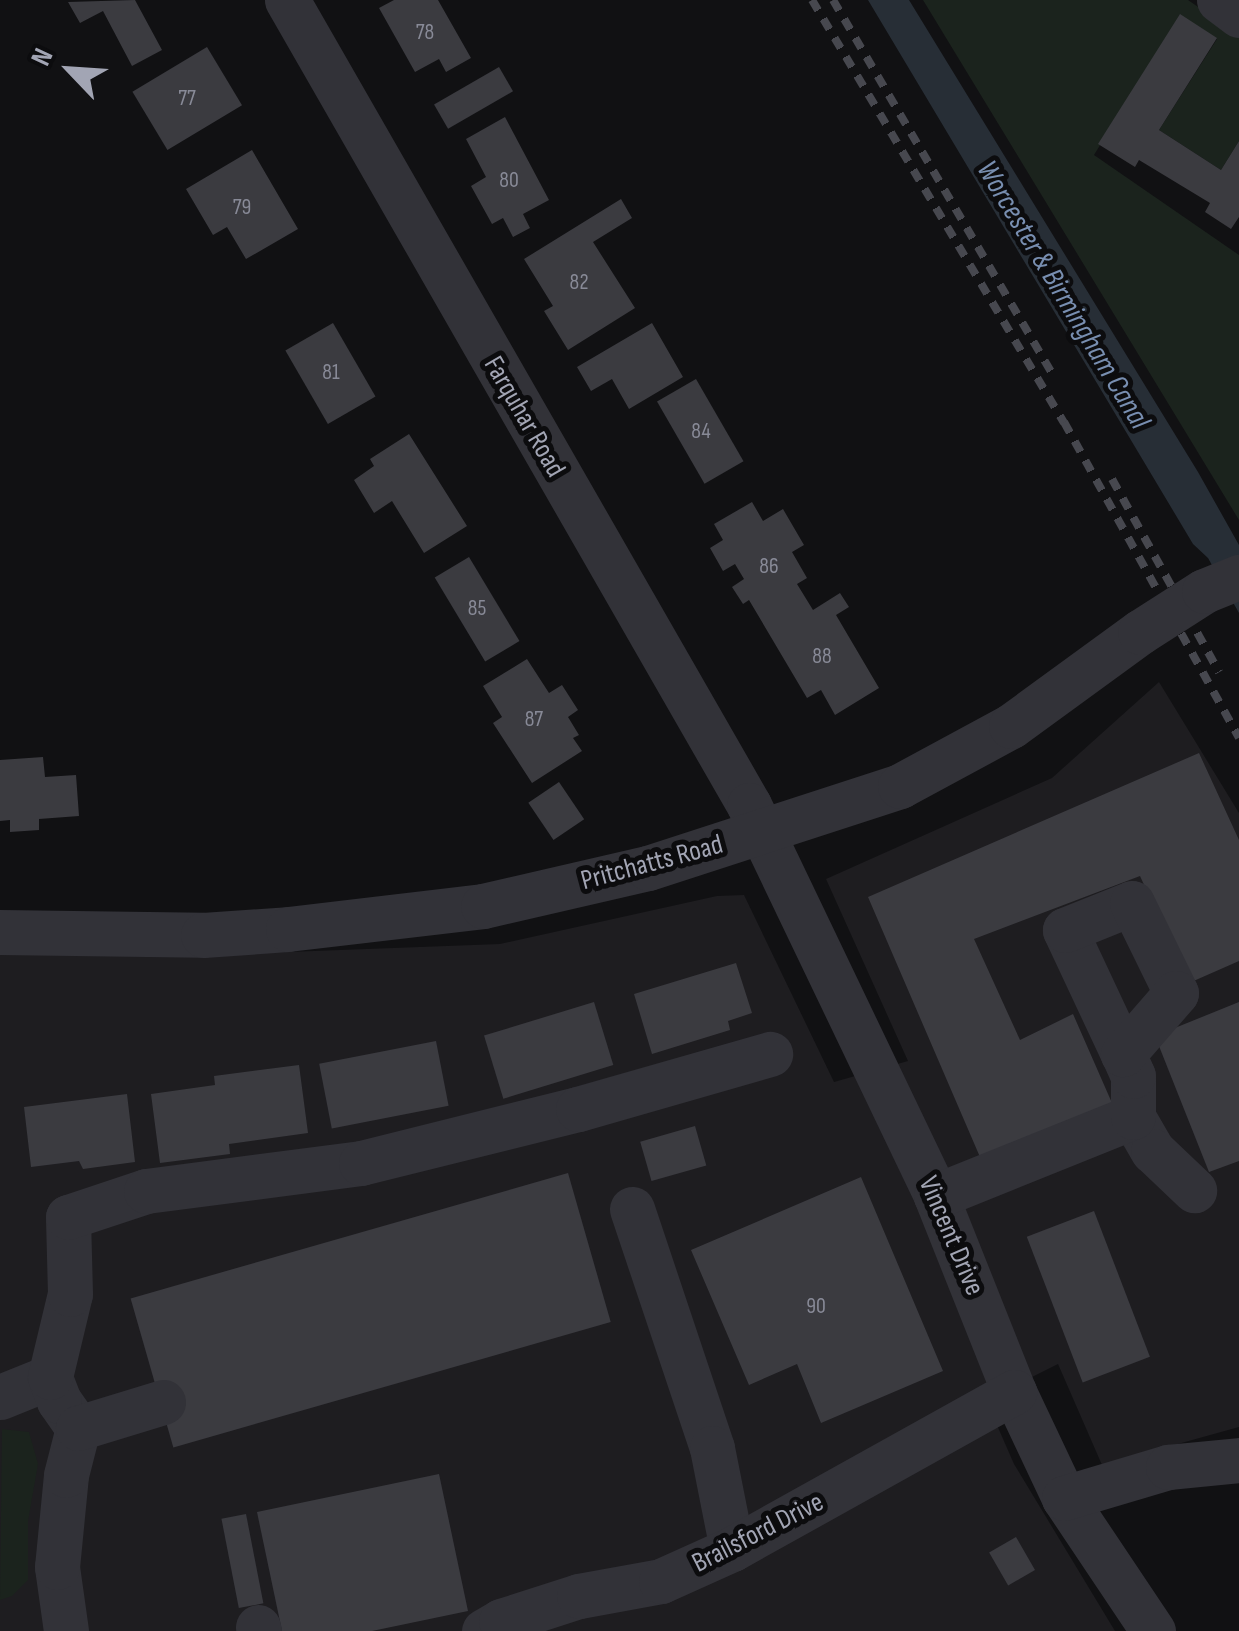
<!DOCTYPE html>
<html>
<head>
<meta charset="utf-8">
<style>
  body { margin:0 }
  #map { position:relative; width:1239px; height:1631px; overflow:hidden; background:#111113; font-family:"Sofia Sans Condensed",sans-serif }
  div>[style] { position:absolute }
  .built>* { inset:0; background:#1e1d20 }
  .green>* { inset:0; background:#1b231d }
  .water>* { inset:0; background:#272e36 }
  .building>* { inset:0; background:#3b3b40; transform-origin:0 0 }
  .minor>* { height:45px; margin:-22.5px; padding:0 22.5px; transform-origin:22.5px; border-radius:22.5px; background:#323238 }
  .rail>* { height:8px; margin-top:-4px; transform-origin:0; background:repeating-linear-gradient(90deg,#47484f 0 12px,transparent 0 22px) }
  .minor-bridge>* { height:45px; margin:-22.5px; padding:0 22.5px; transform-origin:22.5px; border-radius:22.5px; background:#323238 }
  span { translate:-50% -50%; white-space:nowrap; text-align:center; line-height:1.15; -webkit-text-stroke:10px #0c0c0e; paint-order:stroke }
  .number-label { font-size:22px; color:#888a97 }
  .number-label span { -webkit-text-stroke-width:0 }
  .street-label { font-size:28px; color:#a2a5b4 }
  .water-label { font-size:30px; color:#788eb0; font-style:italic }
  .north { position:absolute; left:20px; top:20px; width:100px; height:100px; -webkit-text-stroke:8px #0c0c0e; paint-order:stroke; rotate:295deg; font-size:28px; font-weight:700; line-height:40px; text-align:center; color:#a2a5b4 }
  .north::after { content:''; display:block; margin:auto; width:35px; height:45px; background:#a2a5b4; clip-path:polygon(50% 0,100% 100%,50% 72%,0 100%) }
</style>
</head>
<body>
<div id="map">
  <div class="built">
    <i style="clip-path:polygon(1159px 682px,1239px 813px,1239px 1427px,1102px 1465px,1058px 1364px,986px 1400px,1014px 1464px,1115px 1631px,0 1631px,0 952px,204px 955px,500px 944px,717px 896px,744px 895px,834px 1082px,908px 1061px,826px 879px,1052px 778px)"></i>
  </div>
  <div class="green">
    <i style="clip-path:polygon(923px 0,1188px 0,1239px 35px,1239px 141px,1221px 170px,1159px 130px,1217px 39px,1180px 15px,1094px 155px,1239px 255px,1239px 520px)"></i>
    <i style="clip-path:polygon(2px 1429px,29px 1432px,38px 1464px,28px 1521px,28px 1580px,12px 1596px,0 1600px)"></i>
  </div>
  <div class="water">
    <i style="clip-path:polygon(868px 0,909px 0,1198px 472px,1239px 545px,1239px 613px,1208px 558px,1193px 544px)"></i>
  </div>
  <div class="building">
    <i style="clip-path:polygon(135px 0,162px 50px,132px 66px,103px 11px,80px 23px,68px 2px)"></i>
    <i style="clip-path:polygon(394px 0,438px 0,471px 58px,446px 72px,439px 59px,415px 72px,379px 8px)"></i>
    <i style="clip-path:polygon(1180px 14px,1217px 38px,1159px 130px,1221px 170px,1239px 141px,1239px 217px,1231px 229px,1205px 212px,1210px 203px,1139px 160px,1135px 167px,1098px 144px)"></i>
    <i style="left:207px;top:47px;width:68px;height:87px;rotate:59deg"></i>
    <i style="left:499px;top:67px;width:28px;height:75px;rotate:60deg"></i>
    <i style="clip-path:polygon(505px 117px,549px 200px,523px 214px,530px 228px,513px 237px,503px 218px,492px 224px,471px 186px,486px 177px,466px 139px)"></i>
    <i style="clip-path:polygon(252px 150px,298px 229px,246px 259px,227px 227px,213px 235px,186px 189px)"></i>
    <i style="clip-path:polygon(621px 199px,632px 218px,593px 242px,635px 308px,568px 350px,544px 311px,553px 306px,524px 259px)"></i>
    <i style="left:333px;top:323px;width:85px;height:55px;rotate:60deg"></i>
    <i style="clip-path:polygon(652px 323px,683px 377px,629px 409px,612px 379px,591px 391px,577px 367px)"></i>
    <i style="left:696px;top:379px;width:95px;height:45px;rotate:60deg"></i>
    <i style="clip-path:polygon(409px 434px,467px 526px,424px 553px,392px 501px,374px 513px,354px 480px,374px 466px,370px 459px)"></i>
    <i style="clip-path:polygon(752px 502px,763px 521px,783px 509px,804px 545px,792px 552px,807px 578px,797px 584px,813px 610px,840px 593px,849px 607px,836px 615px,879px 688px,835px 715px,821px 690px,807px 698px,749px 600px,743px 604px,732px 587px,744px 579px,735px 564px,723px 571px,710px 548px,723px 540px,714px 524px)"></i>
    <i style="left:469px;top:557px;width:98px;height:40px;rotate:59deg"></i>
    <i style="clip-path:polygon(527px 659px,549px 693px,562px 685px,578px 710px,568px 717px,579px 735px,573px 738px,582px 751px,532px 783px,493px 723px,502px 717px,483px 686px)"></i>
    <i style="clip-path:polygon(1199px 753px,1239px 840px,1239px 961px,1189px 983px,1140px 876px,974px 939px,1020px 1040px,1073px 1014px,1112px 1103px,980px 1157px,868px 897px)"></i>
    <i style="clip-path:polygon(43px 757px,45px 777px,76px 775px,79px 816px,39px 819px,39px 830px,10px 832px,10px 820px,0 821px,0 760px)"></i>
    <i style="left:559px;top:782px;width:45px;height:37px;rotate:56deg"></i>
    <i style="clip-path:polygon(736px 963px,752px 1013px,728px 1021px,730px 1030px,652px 1054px,634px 994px)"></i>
    <i style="left:594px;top:1002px;width:66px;height:115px;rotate:73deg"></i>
    <i style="clip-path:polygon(1239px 1002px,1239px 1161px,1209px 1172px,1155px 1036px)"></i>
    <i style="left:436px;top:1041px;width:66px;height:119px;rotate:79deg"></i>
    <i style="clip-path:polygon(299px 1065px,308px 1133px,229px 1144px,230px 1154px,160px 1163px,151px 1094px,215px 1085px,214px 1076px)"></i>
    <i style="clip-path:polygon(127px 1094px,135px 1162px,83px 1169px,79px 1161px,31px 1167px,24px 1107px)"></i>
    <i style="left:695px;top:1126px;width:41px;height:57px;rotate:74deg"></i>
    <i style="left:568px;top:1173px;width:155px;height:455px;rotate:74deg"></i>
    <i style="clip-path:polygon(861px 1177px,943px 1371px,821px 1423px,797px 1364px,749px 1385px,691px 1250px)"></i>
    <i style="left:1094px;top:1211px;width:156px;height:72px;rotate:69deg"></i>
    <i style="clip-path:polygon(439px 1474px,468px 1611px,372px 1631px,282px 1631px,257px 1512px)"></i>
    <i style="left:246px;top:1514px;width:91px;height:25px;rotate:79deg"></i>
    <i style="left:1016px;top:1537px;width:38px;height:31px;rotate:60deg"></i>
  </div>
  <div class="minor">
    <i style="left:287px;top:0;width:928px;rotate:60.15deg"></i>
    <i style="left:749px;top:805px;width:433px;rotate:64.4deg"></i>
    <i style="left:936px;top:1196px;width:211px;rotate:68.3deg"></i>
    <i style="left:1014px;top:1392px;width:117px;rotate:64.7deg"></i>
    <i style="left:1064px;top:1498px;width:160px;rotate:56.2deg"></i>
    <i style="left:1219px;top:0;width:25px;rotate:37deg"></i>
    <i style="left:0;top:932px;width:203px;rotate:0.8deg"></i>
    <i style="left:203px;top:935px;width:85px;rotate:-4deg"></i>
    <i style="left:288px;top:929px;width:196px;rotate:-6.7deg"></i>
    <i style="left:483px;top:906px;width:169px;rotate:-13deg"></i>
    <i style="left:648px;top:868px;width:265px;rotate:-18deg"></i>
    <i style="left:900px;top:786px;width:126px;rotate:-28.4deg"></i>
    <i style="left:1011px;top:726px;width:160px;rotate:-36.1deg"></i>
    <i style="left:1133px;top:1117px;width:39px;rotate:60deg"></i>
    <i style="left:1153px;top:1151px;width:57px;rotate:43.6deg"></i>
    <i style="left:936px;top:1196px;width:212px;rotate:-21.9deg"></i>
    <i style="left:1133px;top:1117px;width:41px;rotate:-90deg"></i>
    <i style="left:1133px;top:1076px;width:24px;rotate:-114deg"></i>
    <i style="left:1123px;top:1054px;width:137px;rotate:-115.1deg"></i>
    <i style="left:1065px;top:930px;width:72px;rotate:-21.9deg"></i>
    <i style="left:1132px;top:903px;width:100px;rotate:63.9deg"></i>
    <i style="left:1176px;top:993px;width:81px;rotate:131deg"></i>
    <i style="left:632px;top:1209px;width:252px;rotate:71.5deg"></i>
    <i style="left:712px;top:1448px;width:103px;rotate:78.8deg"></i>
    <i style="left:0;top:1397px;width:54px;rotate:-21.8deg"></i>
    <i style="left:78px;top:1428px;width:33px;rotate:-125deg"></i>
    <i style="left:59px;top:1401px;width:26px;rotate:-111deg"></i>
    <i style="left:50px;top:1377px;width:85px;rotate:-76.5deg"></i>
    <i style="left:70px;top:1294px;width:77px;rotate:-91.5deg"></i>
    <i style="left:68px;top:1217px;width:82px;rotate:-18.4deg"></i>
    <i style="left:146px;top:1191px;width:217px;rotate:-7.4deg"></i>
    <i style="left:361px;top:1163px;width:224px;rotate:-14deg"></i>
    <i style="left:578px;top:1109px;width:200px;rotate:-16deg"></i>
    <i style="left:1064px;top:1498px;width:109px;rotate:-16.6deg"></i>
    <i style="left:1168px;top:1467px;width:71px;rotate:-5.6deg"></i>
    <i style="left:258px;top:1627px;width:4px;rotate:76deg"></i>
    <i style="left:66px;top:1631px;width:65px;rotate:-98deg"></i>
    <i style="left:57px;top:1567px;width:92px;rotate:-84.4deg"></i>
    <i style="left:66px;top:1475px;width:49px;rotate:-75.7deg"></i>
    <i style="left:78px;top:1428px;width:89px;rotate:-17deg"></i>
    <i style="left:484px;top:1631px;width:20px;rotate:-30deg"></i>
    <i style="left:501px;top:1621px;width:82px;rotate:-17.8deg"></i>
    <i style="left:579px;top:1596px;width:83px;rotate:-10.4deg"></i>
    <i style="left:661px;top:1581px;width:78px;rotate:-24.3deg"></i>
    <i style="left:732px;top:1549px;width:323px;rotate:-29.1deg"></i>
  </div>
  <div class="rail">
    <i style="left:812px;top:0;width:492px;rotate:59.2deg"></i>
    <i style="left:1064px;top:422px;width:361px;rotate:61deg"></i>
    <i style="left:833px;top:0;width:435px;rotate:59.6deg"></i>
    <i style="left:1112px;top:479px;width:221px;rotate:61deg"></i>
  </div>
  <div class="minor-bridge">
    <i style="left:1140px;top:632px;width:76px;rotate:-32.6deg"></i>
    <i style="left:1204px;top:591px;width:38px;rotate:-22deg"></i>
  </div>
  <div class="number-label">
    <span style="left:425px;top:33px">78</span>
    <span style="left:187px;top:99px">77</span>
    <span style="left:509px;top:181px">80</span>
    <span style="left:242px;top:208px">79</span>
    <span style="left:579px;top:283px">82</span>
    <span style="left:331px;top:373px">81</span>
    <span style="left:701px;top:432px">84</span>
    <span style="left:769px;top:567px">86</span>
    <span style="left:477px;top:609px">85</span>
    <span style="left:822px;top:657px">88</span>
    <span style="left:534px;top:720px">87</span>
    <span style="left:816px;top:1307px">90</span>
  </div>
  <div class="street-label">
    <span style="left:524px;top:417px;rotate:60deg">Farquhar Road</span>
    <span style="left:652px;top:863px;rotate:-15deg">Pritchatts Road</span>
    <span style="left:951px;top:1236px;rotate:67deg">Vincent Drive</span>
    <span style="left:758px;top:1533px;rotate:-27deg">Brailsford Drive</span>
  </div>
  <div class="water-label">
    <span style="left:1063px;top:295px;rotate:59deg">Worcester &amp; Birmingham Canal</span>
  </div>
  <div class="north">N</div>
</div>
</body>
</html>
